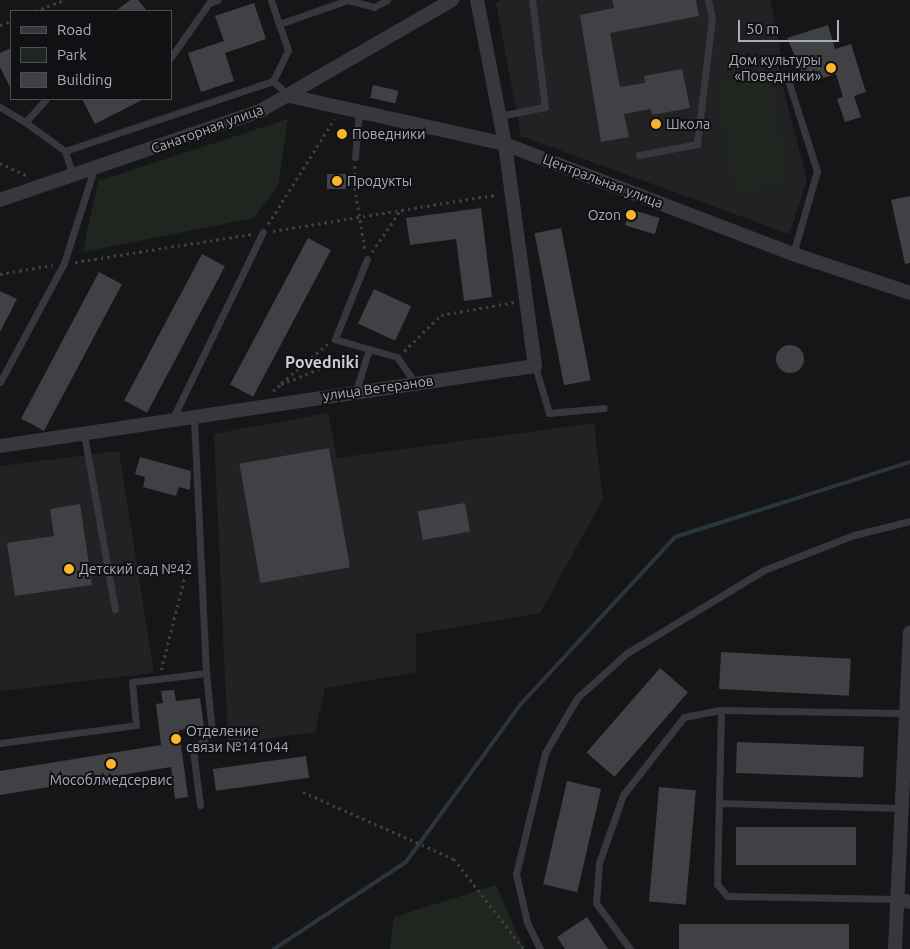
<!DOCTYPE html>
<html>
<head>
<meta charset="utf-8">
<style>
  body { margin:0 }
  #map { position:relative; width:910px; height:949px; overflow:hidden; background:#161618; font-family:Ubuntu,sans-serif }
  div>[style] { position:absolute }
  .built>* { inset:0; background:#222225 }
  .green>* { inset:0; background:#1e261f; transform-origin:0 0 }
  .stream>* { height:4px; margin:-2px; padding:0 2px; transform-origin:2px; border-radius:2px; background:#2b353d }
  .building>* { inset:0; background:#404145; transform-origin:0 0 }
  .round { border-radius:50% }
  .path>* { height:2.5px; margin-top:-1.25px; transform-origin:0; background:repeating-linear-gradient(90deg,#3d3f44 0 2.5px,transparent 0 6.5px) }
  .service>* { height:7px; margin:-3.5px; padding:0 3.5px; transform-origin:3.5px; border-radius:3.5px; background:#37383d }
  .minor>* { height:14px; margin:-7px; padding:0 7px; transform-origin:7px; border-radius:7px; background:#37383d }
  .dots>* { width:14px; height:14px; translate:-50% -50%; box-sizing:border-box; border:2px solid #111113; border-radius:50% }
  span { translate:-50% -50%; white-space:nowrap; text-align:center; line-height:1.15; -webkit-text-stroke:4px #111113; paint-order:stroke }
  .poi-label { font-size:14px; color:#a7adb9 }
  .right { translate:-100% -50%; text-align:right }
  .left { translate:0 -50%; text-align:left }
  .street-label { font-size:14px; color:#a7adb9 }
  .quarter-label { font-size:16px; color:#c8ccd4; font-weight:700 }
  .legend { position:absolute; left:10px; top:10px; width:162px; height:90px; box-sizing:border-box; background:#111113; border:1px solid #4d4f55; margin:0; padding:6px 9px; list-style:none; font-size:15px; color:#a7adb9 }
  .legend li { display:flex; align-items:center; gap:10px; height:25px }
  .legend b { width:25px; border:1px solid #4d4f55 }
  .scale { position:absolute; left:738px; top:20px; width:101px; height:22px; box-sizing:border-box; border:2px solid #a7adb9; border-top:0; padding-left:6px; font-size:15px; line-height:18px; white-space:nowrap; color:#a7adb9; -webkit-text-stroke:4px #111113; paint-order:stroke }
</style>
</head>
<body>
<div id="map">
  <div class="built">
    <i style="clip-path:polygon(501px 0,770px 0,780px 47px,779px 73px,807px 180px,789px 234px,521px 136px,496px 3px)"></i>
    <i style="clip-path:polygon(328px 413px,337px 458px,594px 423px,603px 499px,540px 613px,416px 634px,416px 672px,325px 688px,315px 732px,228px 744px,214px 434px)"></i>
    <i style="clip-path:polygon(119px 451px,154px 673px,0 691px,0 466px)"></i>
  </div>
  <div class="green">
    <i style="left:769px;top:75px;width:110px;height:53px;rotate:80deg"></i>
    <i style="clip-path:polygon(288px 119px,278px 186px,254px 218px,83px 252px,98px 181px)"></i>
    <i style="clip-path:polygon(496px 885px,524px 949px,390px 949px,394px 917px)"></i>
  </div>
  <div class="stream">
    <i style="left:274px;top:949px;width:158px;rotate:-33.4deg"></i>
    <i style="left:406px;top:862px;width:195px;rotate:-54deg"></i>
    <i style="left:521px;top:704px;width:227px;rotate:-47.3deg"></i>
    <i style="left:675px;top:537px;width:247px;rotate:-17.7deg"></i>
  </div>
  <div class="building">
    <i style="clip-path:polygon(130px 0,138px 0,147px 11px,116px 11px)"></i>
    <i style="clip-path:polygon(612px 0,696px 0,699px 16px,610px 33px,620px 87px,645px 83px,644px 76px,682px 69px,690px 108px,652px 115px,651px 109px,624px 114px,629px 137px,601px 142px,580px 15px,614px 8px)"></i>
    <i style="clip-path:polygon(254px 3px,266px 39px,225px 53px,234px 81px,201px 92px,188px 53px,224px 41px,215px 16px)"></i>
    <i style="clip-path:polygon(828px 25px,835px 49px,851px 44px,866px 92px,854px 96px,861px 117px,845px 122px,837px 99px,843px 97px,836px 74px,807px 83px,787px 38px)"></i>
    <i style="clip-path:polygon(11px 48px,11px 89px,0 67px,0 53px)"></i>
    <i style="left:373px;top:85px;width:26px;height:13px;rotate:13deg"></i>
    <i style="clip-path:polygon(82px 99px,144px 99px,95px 124px)"></i>
    <i style="left:327px;top:174px;width:19px;height:15px"></i>
    <i style="clip-path:polygon(910px 196px,910px 263px,905px 264px,891px 200px)"></i>
    <i style="clip-path:polygon(481px 208px,492px 297px,464px 301px,456px 239px,410px 245px,406px 218px)"></i>
    <i style="left:630px;top:209px;width:31px;height:17px;rotate:17deg"></i>
    <i style="left:561px;top:228px;width:155px;height:27px;rotate:79deg"></i>
    <i style="left:308px;top:238px;width:26px;height:166px;rotate:28deg"></i>
    <i style="left:202px;top:254px;width:26px;height:166px;rotate:28deg"></i>
    <i style="left:99px;top:272px;width:26px;height:166px;rotate:28deg"></i>
    <i style="left:374px;top:289px;width:41px;height:38px;rotate:25deg"></i>
    <i style="clip-path:polygon(0 291px,17px 299px,0 332px)"></i>
    <i class="round" style="left:776px;top:345px;width:28px;height:28px"></i>
    <i style="left:329px;top:448px;width:121px;height:91px;rotate:80deg"></i>
    <i style="clip-path:polygon(140px 457px,191px 471px,190px 490px,179px 487px,176px 496px,143px 487px,145px 477px,135px 474px)"></i>
    <i style="left:465px;top:503px;width:29px;height:48px;rotate:80deg"></i>
    <i style="clip-path:polygon(80px 504px,92px 585px,15px 596px,7px 543px,54px 536px,50px 509px)"></i>
    <i style="left:721px;top:652px;width:130px;height:37px;rotate:3deg"></i>
    <i style="left:660px;top:668px;width:37px;height:112px;rotate:41deg"></i>
    <i style="clip-path:polygon(174px 690px,176px 701px,200px 698px,204px 727px,179px 730px,188px 797px,175px 799px,171px 767px,0 795px,0 771px,161px 745px,156px 704px,163px 703px,161px 691px)"></i>
    <i style="left:737px;top:742px;width:127px;height:31px;rotate:2deg"></i>
    <i style="left:306px;top:756px;width:22px;height:94px;rotate:82deg"></i>
    <i style="left:567px;top:781px;width:35px;height:106px;rotate:13deg"></i>
    <i style="left:659px;top:787px;width:37px;height:115px;rotate:5deg"></i>
    <i style="left:856px;top:827px;width:38px;height:120px;rotate:90deg"></i>
    <i style="clip-path:polygon(587px 917px,608px 949px,565px 949px,557px 937px)"></i>
    <i style="left:679px;top:924px;width:170px;height:25px"></i>
  </div>
  <div class="path">
    <i style="left:35px;top:11px;width:31px;rotate:-21deg"></i>
    <i style="left:0;top:25px;width:12px;rotate:-20deg"></i>
    <i style="left:0;top:163px;width:31px;rotate:25deg"></i>
    <i style="left:355px;top:166px;width:22px;rotate:90deg"></i>
    <i style="left:355px;top:188px;width:62px;rotate:80.7deg"></i>
    <i style="left:268px;top:224px;width:124px;rotate:-57.8deg"></i>
    <i style="left:273px;top:231px;width:228px;rotate:-9.3deg"></i>
    <i style="left:372px;top:252px;width:50px;rotate:-55.7deg"></i>
    <i style="left:75px;top:262px;width:179px;rotate:-9deg"></i>
    <i style="left:0;top:274px;width:53px;rotate:-9.8deg"></i>
    <i style="left:328px;top:344px;width:62px;rotate:139.6deg"></i>
    <i style="left:281px;top:384px;width:79px;rotate:-21.7deg"></i>
    <i style="left:404px;top:351px;width:52px;rotate:-44.2deg"></i>
    <i style="left:441px;top:315px;width:75px;rotate:-10deg"></i>
    <i style="left:273px;top:391px;width:11px;rotate:-41deg"></i>
    <i style="left:161px;top:670px;width:114px;rotate:-75.8deg"></i>
    <i style="left:303px;top:792px;width:165px;rotate:23.9deg"></i>
    <i style="left:454px;top:859px;width:114px;rotate:52.1deg"></i>
  </div>
  <div class="service">
    <i style="left:271px;top:0;width:25px;rotate:72deg"></i>
    <i style="left:171px;top:57px;width:66px;rotate:-54.9deg"></i>
    <i style="left:209px;top:3px;width:9px;rotate:-18deg"></i>
    <i style="left:787px;top:77px;width:99px;rotate:72.3deg"></i>
    <i style="left:817px;top:171px;width:86px;rotate:106.1deg"></i>
    <i style="left:273px;top:81px;width:22px;rotate:43deg"></i>
    <i style="left:46px;top:99px;width:31px;rotate:132deg"></i>
    <i style="left:25px;top:122px;width:49px;rotate:35.9deg"></i>
    <i style="left:0;top:107px;width:29px;rotate:31deg"></i>
    <i style="left:499px;top:116px;width:47px;rotate:-11.1deg"></i>
    <i style="left:545px;top:107px;width:108px;rotate:-96.9deg"></i>
    <i style="left:639px;top:155px;width:59px;rotate:-10.7deg"></i>
    <i style="left:697px;top:144px;width:126px;rotate:-83.2deg"></i>
    <i style="left:712px;top:19px;width:19px;rotate:-102deg"></i>
    <i style="left:355px;top:157px;width:44px;rotate:-84.8deg"></i>
    <i style="left:73px;top:176px;width:26px;rotate:-108deg"></i>
    <i style="left:65px;top:151px;width:219px;rotate:-18.6deg"></i>
    <i style="left:273px;top:81px;width:34px;rotate:-64deg"></i>
    <i style="left:288px;top:50px;width:28px;rotate:-109deg"></i>
    <i style="left:279px;top:24px;width:73px;rotate:-19.2deg"></i>
    <i style="left:348px;top:0;width:27px;rotate:15deg"></i>
    <i style="left:374px;top:7px;width:15px;rotate:-28deg"></i>
    <i style="left:369px;top:349px;width:29px;rotate:16deg"></i>
    <i style="left:397px;top:357px;width:32px;rotate:55deg"></i>
    <i style="left:535px;top:366px;width:49px;rotate:73.4deg"></i>
    <i style="left:549px;top:413px;width:55px;rotate:-5.2deg"></i>
    <i style="left:0;top:382px;width:135px;rotate:-61.7deg"></i>
    <i style="left:64px;top:263px;width:99px;rotate:-72.3deg"></i>
    <i style="left:356px;top:391px;width:44px;rotate:-72.8deg"></i>
    <i style="left:369px;top:349px;width:35px;rotate:-164deg"></i>
    <i style="left:335px;top:339px;width:86px;rotate:-68.2deg"></i>
    <i style="left:172px;top:420px;width:209px;rotate:-64.2deg"></i>
    <i style="left:84px;top:434px;width:178px;rotate:80deg"></i>
    <i style="left:721px;top:710px;width:174px;rotate:91.3deg"></i>
    <i style="left:717px;top:884px;width:16px;rotate:50deg"></i>
    <i style="left:727px;top:896px;width:170px;rotate:1deg"></i>
    <i style="left:0;top:743px;width:137px;rotate:-7.5deg"></i>
    <i style="left:136px;top:725px;width:43px;rotate:-95.3deg"></i>
    <i style="left:132px;top:682px;width:75px;rotate:-6.9deg"></i>
    <i style="left:206px;top:673px;width:256px;rotate:-92.7deg"></i>
    <i style="left:719px;top:803px;width:182px;rotate:1.6deg"></i>
    <i style="left:200px;top:805px;width:55px;rotate:-97.3deg"></i>
    <i style="left:193px;top:750px;width:26px;rotate:-43deg"></i>
    <i style="left:212px;top:732px;width:59px;rotate:-95.8deg"></i>
    <i style="left:540px;top:949px;width:30px;rotate:-116deg"></i>
    <i style="left:527px;top:922px;width:49px;rotate:-102.9deg"></i>
    <i style="left:516px;top:874px;width:124px;rotate:-76.5deg"></i>
    <i style="left:545px;top:753px;width:64px;rotate:-59.8deg"></i>
    <i style="left:577px;top:698px;width:67px;rotate:-42deg"></i>
    <i style="left:627px;top:653px;width:160px;rotate:-31.2deg"></i>
    <i style="left:764px;top:570px;width:97px;rotate:-21.3deg"></i>
    <i style="left:854px;top:535px;width:58px;rotate:-14deg"></i>
    <i style="left:630px;top:949px;width:57px;rotate:-126.5deg"></i>
    <i style="left:596px;top:903px;width:40px;rotate:-85.7deg"></i>
    <i style="left:599px;top:863px;width:72px;rotate:-70.6deg"></i>
    <i style="left:623px;top:795px;width:99px;rotate:-52deg"></i>
    <i style="left:684px;top:717px;width:38px;rotate:-11deg"></i>
    <i style="left:721px;top:710px;width:184px;rotate:0.9deg"></i>
  </div>
  <div class="minor">
    <i style="left:289px;top:96px;width:221px;rotate:12.5deg"></i>
    <i style="left:505px;top:144px;width:308px;rotate:20.9deg"></i>
    <i style="left:793px;top:254px;width:123px;rotate:18.4deg"></i>
    <i style="left:0;top:200px;width:275px;rotate:-18.9deg"></i>
    <i style="left:260px;top:111px;width:222px;rotate:-30deg"></i>
    <i style="left:0;top:446px;width:541px;rotate:-8.5deg"></i>
    <i style="left:535px;top:366px;width:224px;rotate:-97.7deg"></i>
    <i style="left:505px;top:144px;width:147px;rotate:-101deg"></i>
    <i style="left:897px;top:899px;width:13px;rotate:13deg"></i>
    <i style="left:895px;top:949px;width:317px;rotate:-87.3deg"></i>
  </div>
  <div class="dots">
    <i style="left:831px;top:68px;background:#fbb42b"></i>
    <i style="left:656px;top:124px;background:#fbb42b"></i>
    <i style="left:342px;top:134px;background:#fbb42b"></i>
    <i style="left:337px;top:181px;background:#fbb42b"></i>
    <i style="left:631px;top:215px;background:#fbb42b"></i>
    <i style="left:69px;top:569px;background:#fbb42b"></i>
    <i style="left:176px;top:739px;background:#fbb42b"></i>
    <i style="left:111px;top:764px;background:#fbb42b"></i>
  </div>
  <div class="poi-label">
    <span class="right" style="left:821px;top:68px">Дом культуры<br>«Поведники»</span>
    <span class="left" style="left:666px;top:124px">Школа</span>
    <span class="left" style="left:352px;top:134px">Поведники</span>
    <span class="left" style="left:347px;top:181px">Продукты</span>
    <span class="right" style="left:621px;top:215px">Ozon</span>
    <span class="left" style="left:79px;top:569px">Детский сад №42</span>
    <span class="left" style="left:186px;top:739px">Отделение<br>связи №141044</span>
    <span style="left:111px;top:780px">Мособлмедсервис</span>
  </div>
  <div class="street-label">
    <span style="left:207px;top:129px;rotate:-20deg">Санаторная улица</span>
    <span style="left:603px;top:181px;rotate:21deg">Центральная улица</span>
    <span style="left:378px;top:388px;rotate:-8deg">улица Ветеранов</span>
  </div>
  <div class="quarter-label">
    <span style="left:322px;top:362px">Povedniki</span>
  </div>
  <ul class="legend">
  <li><b style="height:6px;background:#37383d"></b>Road</li>
  <li><b style="height:14px;background:#1e261f"></b>Park</li>
  <li><b style="height:14px;background:#404145"></b>Building</li>
  </ul>
  <div class="scale">50 m</div>
</div>
</body>
</html>
